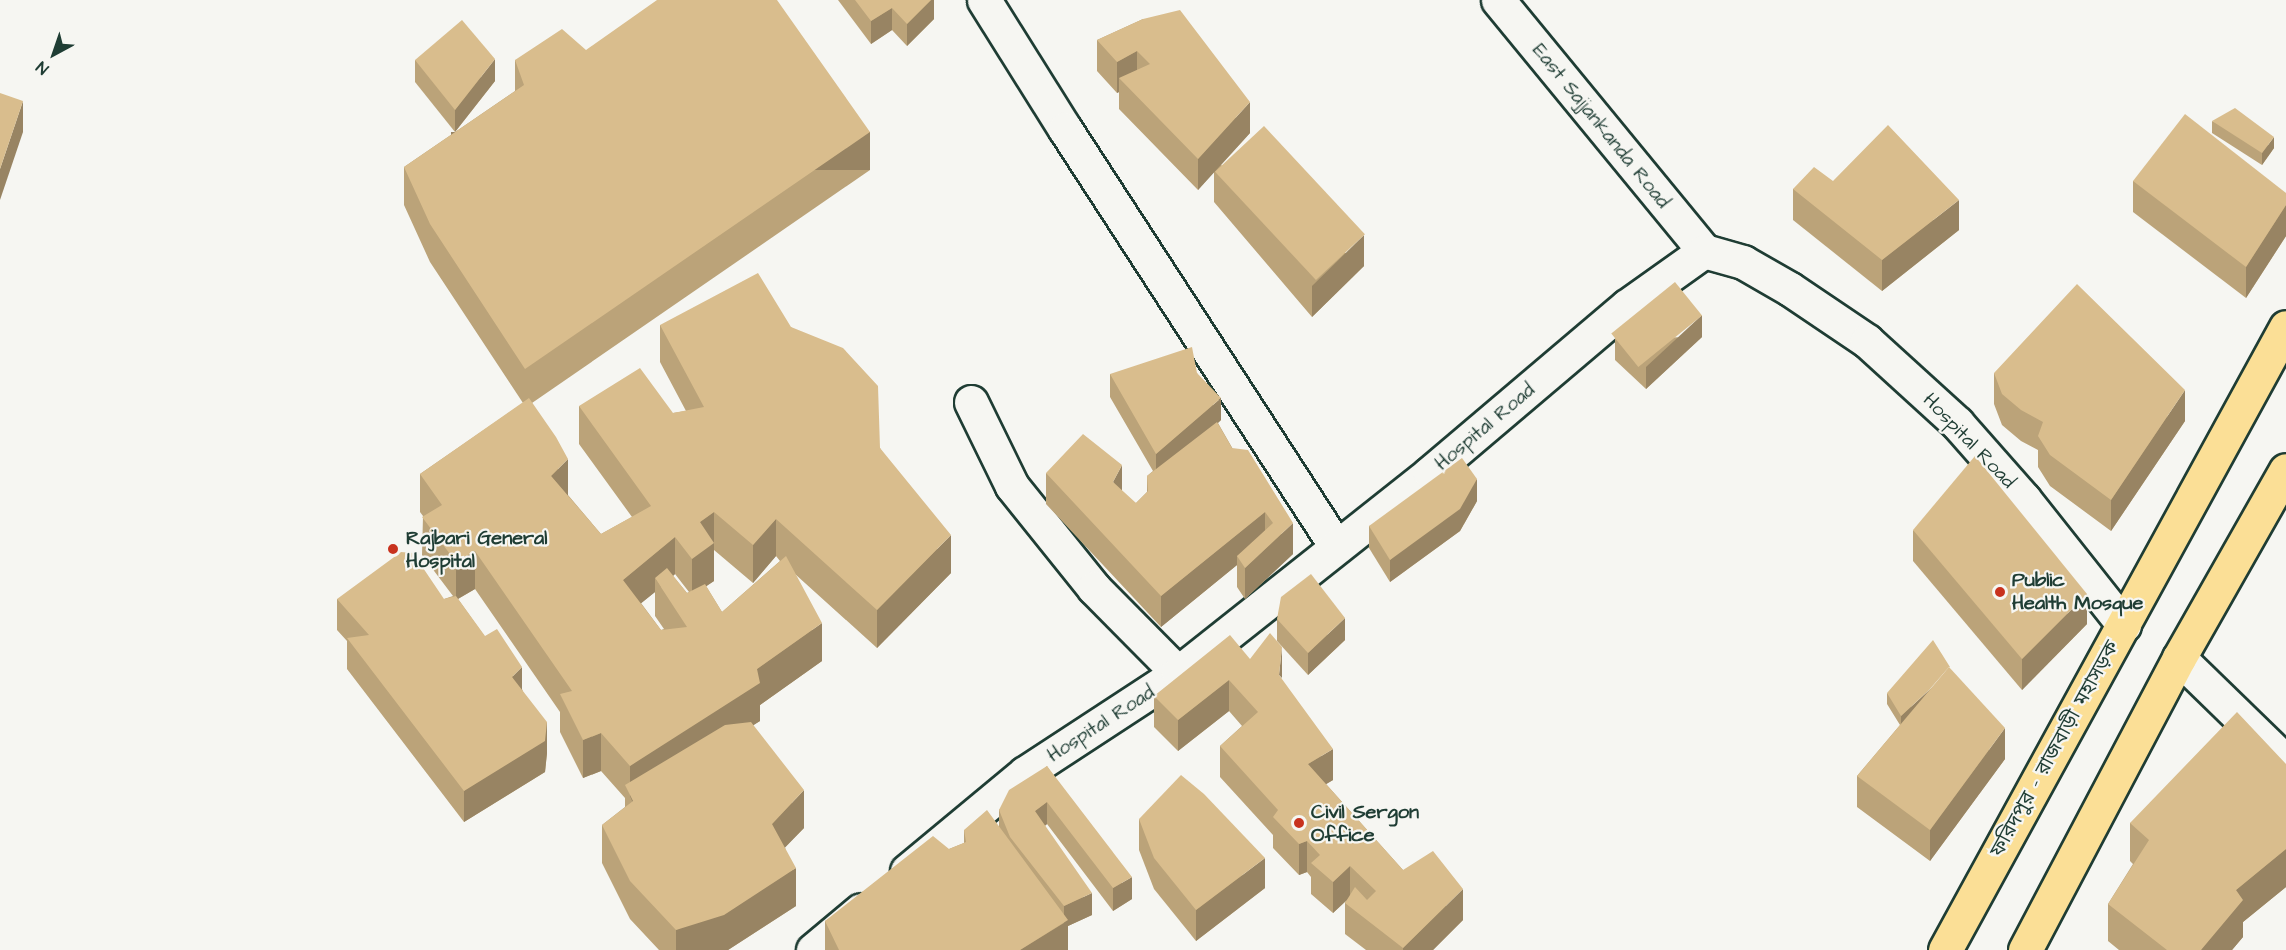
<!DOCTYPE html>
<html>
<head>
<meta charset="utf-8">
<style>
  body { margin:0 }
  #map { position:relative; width:2286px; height:950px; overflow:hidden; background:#f6f6f2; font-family:"Architects Daughter","Noto Sans Bengali",sans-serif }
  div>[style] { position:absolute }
  .roads { filter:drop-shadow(2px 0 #1f3d34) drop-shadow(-2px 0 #1f3d34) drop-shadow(0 2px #1f3d34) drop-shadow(0 -2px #1f3d34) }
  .minor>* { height:33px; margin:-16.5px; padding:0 16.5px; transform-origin:16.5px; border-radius:16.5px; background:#f6f6f2 }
  .major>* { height:33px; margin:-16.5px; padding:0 16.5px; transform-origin:16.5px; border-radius:16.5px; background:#fbdf96 }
  .wall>* { inset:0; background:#bba379 }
  .shaded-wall>* { inset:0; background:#988463; transform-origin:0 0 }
  .building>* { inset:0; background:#d9bd8d; transform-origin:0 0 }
  .dots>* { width:16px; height:16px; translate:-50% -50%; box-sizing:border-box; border:3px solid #f6f6f2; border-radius:50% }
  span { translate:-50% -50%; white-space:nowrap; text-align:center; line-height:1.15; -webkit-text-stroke:4.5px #f6f6f2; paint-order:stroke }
  .street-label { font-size:20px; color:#1f3d34 }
  .poi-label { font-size:20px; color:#1f3d34; font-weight:700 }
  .left { translate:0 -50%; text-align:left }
  .north { position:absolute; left:24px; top:24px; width:60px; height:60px; -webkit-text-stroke:4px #f6f6f2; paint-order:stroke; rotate:220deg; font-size:16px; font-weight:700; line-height:24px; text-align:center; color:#1f3d34 }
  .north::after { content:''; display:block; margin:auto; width:21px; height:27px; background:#1f3d34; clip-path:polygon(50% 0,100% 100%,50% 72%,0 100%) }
</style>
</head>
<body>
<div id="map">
  <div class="roads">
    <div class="minor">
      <i style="left:984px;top:0;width:152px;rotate:57.9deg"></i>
      <i style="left:1065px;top:129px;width:497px;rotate:57deg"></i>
      <i style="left:1498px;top:0;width:325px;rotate:50.6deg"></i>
      <i style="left:971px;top:402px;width:93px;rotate:64deg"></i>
      <i style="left:1012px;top:486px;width:131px;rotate:51.2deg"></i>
      <i style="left:1094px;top:588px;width:120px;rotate:45.3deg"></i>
      <i style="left:2179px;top:658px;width:149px;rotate:44.2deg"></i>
      <i style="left:907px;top:871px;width:153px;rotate:-39.7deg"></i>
      <i style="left:1025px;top:773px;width:183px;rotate:-33.2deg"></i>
      <i style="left:1178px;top:673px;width:322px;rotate:-38.4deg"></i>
      <i style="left:1430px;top:473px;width:258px;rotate:-40.3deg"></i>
      <i style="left:1627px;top:306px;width:95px;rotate:-35.5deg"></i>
      <i style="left:1704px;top:251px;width:41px;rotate:15.8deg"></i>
      <i style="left:1743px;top:262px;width:54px;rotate:29.9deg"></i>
      <i style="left:1790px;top:289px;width:93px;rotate:34deg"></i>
      <i style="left:1867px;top:341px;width:122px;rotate:42.3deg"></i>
      <i style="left:1957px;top:423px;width:101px;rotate:48.6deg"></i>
      <i style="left:2024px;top:499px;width:161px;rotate:51.6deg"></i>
      <i style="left:813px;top:950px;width:62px;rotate:-39.8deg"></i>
    </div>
    <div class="major">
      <i style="left:1945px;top:950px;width:710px;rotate:-61.31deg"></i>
      <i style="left:2025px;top:950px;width:330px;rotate:-62.2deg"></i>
      <i style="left:2179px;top:658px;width:216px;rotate:-60.4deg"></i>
    </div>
  </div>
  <div class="wall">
    <i style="clip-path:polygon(838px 0,934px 0,934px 19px,907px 46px,892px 30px,871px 44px)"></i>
    <i style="clip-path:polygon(1143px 19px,1250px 133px,1221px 165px,1364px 266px,1312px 317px,1214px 202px,1214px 172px,1198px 190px,1119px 109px,1119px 92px,1117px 93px,1097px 71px,1097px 40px)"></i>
    <i style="clip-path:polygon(evenodd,586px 50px,870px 170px,532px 403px,568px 495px,601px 534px,632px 517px,579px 444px,579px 406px,673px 413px,686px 411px,660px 362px,660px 325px,791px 327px,880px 448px,951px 573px,877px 648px,795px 574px,822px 661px,760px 705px,760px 721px,753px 725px,804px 828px,785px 847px,796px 906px,728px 950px,659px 950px,630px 919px,602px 863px,602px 825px,625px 807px,625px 798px,601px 771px,583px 778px,560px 732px,560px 712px,475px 589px,458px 599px,522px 689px,547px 753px,545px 772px,464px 822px,347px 669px,347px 641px,337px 630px,337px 599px,444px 599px,453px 596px,422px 555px,423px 516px,420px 512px,420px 474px,523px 403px,430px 262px,404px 205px,404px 167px,515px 91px,515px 60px,586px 50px,714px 550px,753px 583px,776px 556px,780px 561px,722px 612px,706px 586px,714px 581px,714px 550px,586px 50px,675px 574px,689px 592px,687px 593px,673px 576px,675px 574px,586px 50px,655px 592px,655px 616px,664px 629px,661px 630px,641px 603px,655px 592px)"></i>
    <i style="clip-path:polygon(415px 60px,495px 81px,455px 132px,415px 82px)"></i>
    <i style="clip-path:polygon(2212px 121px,2274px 148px,2262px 165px,2212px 133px)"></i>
    <i style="clip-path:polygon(1833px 181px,1959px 230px,1882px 291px,1793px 220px,1793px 189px)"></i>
    <i style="clip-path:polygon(2133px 181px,2286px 193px,2286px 236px,2246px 298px,2133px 212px)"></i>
    <i style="clip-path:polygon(1702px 337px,1646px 389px,1615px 360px,1615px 338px)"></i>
    <i style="clip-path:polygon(1197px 373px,1221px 420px,1218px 423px,1293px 554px,1245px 599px,1237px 587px,1237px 565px,1161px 627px,1046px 504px,1046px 473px,1136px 503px,1147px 492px,1147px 476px,1153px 471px,1110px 397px,1110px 374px)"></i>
    <i style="clip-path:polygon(1994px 373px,2185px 421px,2111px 531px,2050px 486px,2038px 467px,2038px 450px,2021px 441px,2002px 425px,1994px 404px)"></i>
    <i style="clip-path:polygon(1477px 501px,1460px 531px,1390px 582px,1369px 548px,1369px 526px)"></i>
    <i style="clip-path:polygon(1913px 530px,2087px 624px,2022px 690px,1913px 561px)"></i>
    <i style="clip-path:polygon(1277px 619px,1345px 640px,1308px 675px,1277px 641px)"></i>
    <i style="clip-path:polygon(1250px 659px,1281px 678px,1333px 780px,1326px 784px,1403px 870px,1463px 920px,1433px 950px,1366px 950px,1345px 934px,1345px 903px,1346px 901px,1333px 913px,1311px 894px,1311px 877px,1307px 872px,1299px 875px,1273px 848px,1273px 835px,1220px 777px,1220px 746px,1242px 726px,1229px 711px,1178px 751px,1154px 727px,1154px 696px)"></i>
    <i style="clip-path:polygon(1887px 693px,2005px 759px,1930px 861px,1857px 807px,1857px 776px,1900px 725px,1887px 704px)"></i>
    <i style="clip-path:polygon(2286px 764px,2286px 887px,2243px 922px,2243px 937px,2232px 950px,2119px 950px,2108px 941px,2108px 904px,2133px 864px,2130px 861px,2130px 823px)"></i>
    <i style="clip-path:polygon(1047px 766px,1132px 899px,1113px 911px,1047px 824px,1045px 826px,1092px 915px,1068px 926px,1068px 950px,825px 950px,825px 921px,949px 849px,964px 843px,964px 830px,999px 826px,999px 810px)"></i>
    <i style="clip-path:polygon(1139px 819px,1265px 888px,1196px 941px,1154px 889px,1139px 850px)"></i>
  </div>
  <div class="shaded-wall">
    <i style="clip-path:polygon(931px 0,934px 0,934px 19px,907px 46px,907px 24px)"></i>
    <i style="clip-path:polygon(892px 8px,892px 30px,871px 44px,871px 21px)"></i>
    <i style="clip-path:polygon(1137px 51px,1137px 82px,1119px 78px,1119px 92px,1117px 93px,1117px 62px)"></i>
    <i style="clip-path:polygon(495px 59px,495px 81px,455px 132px,455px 110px)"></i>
    <i style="clip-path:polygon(23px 101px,23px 132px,0 200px,0 169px)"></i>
    <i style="clip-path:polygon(1250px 102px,1250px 133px,1198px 190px,1198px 159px)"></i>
    <i style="left:870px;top:132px;width:38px;height:419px;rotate:90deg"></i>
    <i style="clip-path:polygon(2274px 137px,2274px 148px,2262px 165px,2262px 153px)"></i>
    <i style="clip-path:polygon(1959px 200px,1959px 230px,1882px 291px,1882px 260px)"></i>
    <i style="clip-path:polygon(2286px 205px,2286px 236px,2246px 298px,2246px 267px)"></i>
    <i style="clip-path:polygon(1364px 235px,1364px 266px,1312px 317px,1312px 286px)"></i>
    <i style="clip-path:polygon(1702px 315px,1702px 337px,1646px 389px,1646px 367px)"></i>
    <i style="clip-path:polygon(2185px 390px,2185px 421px,2111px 531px,2111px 500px)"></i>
    <i style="clip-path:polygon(1221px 398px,1221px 420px,1156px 477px,1156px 454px)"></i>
    <i style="clip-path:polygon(568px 459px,568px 496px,551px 476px)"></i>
    <i style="clip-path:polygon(1122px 465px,1122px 496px,1113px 482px)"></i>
    <i style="clip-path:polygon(1477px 479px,1477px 501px,1460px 531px,1390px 582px,1390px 560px)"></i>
    <i style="clip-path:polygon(714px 512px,714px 581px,692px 596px,692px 559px,700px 522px)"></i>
    <i style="clip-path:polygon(1265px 512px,1265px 543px,1237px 556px,1237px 565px,1161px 627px,1161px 596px)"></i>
    <i style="clip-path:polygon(776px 519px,776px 556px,753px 583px,753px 545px)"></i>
    <i style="clip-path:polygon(1293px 523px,1293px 554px,1245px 599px,1245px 568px)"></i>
    <i style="clip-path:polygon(951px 535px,951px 573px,877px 648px,877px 610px)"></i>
    <i style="clip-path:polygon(675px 537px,675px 574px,661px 587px,655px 578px,655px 592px,623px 618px,623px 580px)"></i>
    <i style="clip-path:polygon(475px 551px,475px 589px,456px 600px,456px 562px)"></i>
    <i style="clip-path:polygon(2087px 594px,2087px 624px,2022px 690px,2022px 659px)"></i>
    <i style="clip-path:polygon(1345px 618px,1345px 640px,1308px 675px,1308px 653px)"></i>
    <i style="clip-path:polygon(822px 623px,822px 661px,760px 705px,760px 721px,633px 803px,630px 796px,630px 766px,757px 669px)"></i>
    <i style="clip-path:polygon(1282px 647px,1282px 678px,1279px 675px)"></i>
    <i style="clip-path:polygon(522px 667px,522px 698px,512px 677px)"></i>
    <i style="clip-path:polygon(1951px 670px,1901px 728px,1901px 716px)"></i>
    <i style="clip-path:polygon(1229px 680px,1229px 711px,1178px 751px,1178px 720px)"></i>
    <i style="clip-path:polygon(547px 722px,547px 753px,545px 772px,464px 822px,464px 791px)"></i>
    <i style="clip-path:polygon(2005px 728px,2005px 759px,1930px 861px,1930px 830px)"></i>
    <i style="clip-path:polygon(601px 733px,601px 771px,583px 778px,583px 740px)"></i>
    <i style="clip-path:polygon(1333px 749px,1333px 780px,1308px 795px,1308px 764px)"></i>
    <i style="clip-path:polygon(804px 790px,804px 828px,772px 861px,772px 824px)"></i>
    <i style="clip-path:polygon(1047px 802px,1047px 824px,1035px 833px,1035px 811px)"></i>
    <i style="clip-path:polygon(1307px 841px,1307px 872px,1299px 875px,1299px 844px)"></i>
    <i style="clip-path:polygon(2286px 849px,2286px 887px,2243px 922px,2243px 937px,2232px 950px,2201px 950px,2236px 890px)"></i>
    <i style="clip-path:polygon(1265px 858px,1265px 888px,1196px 941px,1196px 910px)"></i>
    <i style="clip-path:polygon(1350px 866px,1350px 897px,1333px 913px,1333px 882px)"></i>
    <i style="clip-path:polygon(796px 868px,796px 906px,728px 950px,676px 950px,676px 930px)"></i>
    <i style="clip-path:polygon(1132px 877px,1132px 899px,1113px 911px,1113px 888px)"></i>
    <i style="clip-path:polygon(1463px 889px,1463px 920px,1433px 950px,1403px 950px,1403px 948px)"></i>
    <i style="clip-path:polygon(1092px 893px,1092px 915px,1068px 926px,1068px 950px,1020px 950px,1064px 923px,1064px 906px)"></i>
  </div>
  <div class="building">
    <i style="clip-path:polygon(657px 0,777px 0,870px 132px,525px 369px,430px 224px,404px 167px,524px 85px,515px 60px,562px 29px,586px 50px)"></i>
    <i style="clip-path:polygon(855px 0,931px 0,907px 24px,892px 8px,871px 21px)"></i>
    <i style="clip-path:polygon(1180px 10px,1250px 102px,1198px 159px,1119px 78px,1150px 64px,1137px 51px,1117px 62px,1097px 40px,1143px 19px)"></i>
    <i style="clip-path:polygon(462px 20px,495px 59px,455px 110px,415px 60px)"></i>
    <i style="clip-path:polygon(0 93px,23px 101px,0 169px)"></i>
    <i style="clip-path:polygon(2235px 108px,2274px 137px,2262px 153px,2212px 121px)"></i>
    <i style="clip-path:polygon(2185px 114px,2286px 193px,2286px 205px,2246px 267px,2133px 181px)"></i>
    <i style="clip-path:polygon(1888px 125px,1959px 200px,1882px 260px,1793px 189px,1814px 167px,1833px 181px)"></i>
    <i style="left:1264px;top:126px;width:148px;height:67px;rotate:47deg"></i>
    <i style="clip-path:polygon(758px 273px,791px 327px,843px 348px,878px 386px,880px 448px,951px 535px,877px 610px,776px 519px,753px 545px,714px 512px,700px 522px,714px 543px,692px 559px,675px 537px,623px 580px,661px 630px,687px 627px,655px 578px,667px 568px,687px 593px,705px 584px,722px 612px,786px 556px,822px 623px,757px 669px,760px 683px,630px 766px,601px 733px,583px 740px,560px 694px,572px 691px,475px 551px,456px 562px,422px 517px,442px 505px,420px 474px,529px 398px,556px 437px,568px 459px,551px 476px,601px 534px,651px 506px,579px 406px,640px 368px,673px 413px,704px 407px,660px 325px)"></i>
    <i style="left:1675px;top:282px;width:43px;height:82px;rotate:51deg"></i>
    <i style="clip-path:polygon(2077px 284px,2185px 390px,2111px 500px,2050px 455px,2038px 436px,2043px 422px,2021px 410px,2002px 394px,1994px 373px)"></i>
    <i style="clip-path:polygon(1192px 347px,1197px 373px,1221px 398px,1156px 454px,1110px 374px)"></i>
    <i style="clip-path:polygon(1217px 422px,1232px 448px,1248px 450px,1293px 523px,1245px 568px,1237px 556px,1273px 523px,1265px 512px,1161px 596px,1046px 473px,1083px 434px,1122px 465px,1113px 482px,1136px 503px,1148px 491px,1147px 476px)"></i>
    <i style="clip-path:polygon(1975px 456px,2087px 594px,2022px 659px,1913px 530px)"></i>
    <i style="clip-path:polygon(1462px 458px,1477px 479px,1460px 509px,1390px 560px,1369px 526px)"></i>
    <i style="clip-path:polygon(401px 552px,413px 553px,444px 599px,456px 596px,485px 636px,497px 629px,522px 667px,512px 677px,547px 722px,545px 741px,464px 791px,347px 638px,369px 635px,337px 599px)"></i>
    <i style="clip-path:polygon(1311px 574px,1345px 618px,1308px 653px,1277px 619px,1281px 597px)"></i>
    <i style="clip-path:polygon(1270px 633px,1282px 647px,1279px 675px,1333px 749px,1308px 764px,1403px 870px,1433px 851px,1463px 889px,1403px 948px,1345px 903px,1355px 887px,1367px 900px,1376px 891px,1350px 866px,1333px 882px,1311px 863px,1320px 855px,1307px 841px,1299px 844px,1273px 817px,1278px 810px,1220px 746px,1258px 712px,1229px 680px,1178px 720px,1154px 696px,1230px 635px,1250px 659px)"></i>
    <i style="clip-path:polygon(1933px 640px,1950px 667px,1949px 667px,1929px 690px,1901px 716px,1887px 693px)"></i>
    <i style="clip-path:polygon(1949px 667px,2005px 728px,1930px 830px,1857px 776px)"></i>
    <i style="clip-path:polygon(2237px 712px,2286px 764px,2286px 849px,2236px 890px,2243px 900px,2201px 950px,2167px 950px,2108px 904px,2149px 840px,2130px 823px)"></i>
    <i style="clip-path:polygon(751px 722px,804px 790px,772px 824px,796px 868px,724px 915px,676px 930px,630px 881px,602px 825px,633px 801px,625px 785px,725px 725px)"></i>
    <i style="clip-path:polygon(1047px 766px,1132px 877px,1113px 888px,1047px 802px,1035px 811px,1092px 893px,1064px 906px,1010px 837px,999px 810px,1009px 790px)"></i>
    <i style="clip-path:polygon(1181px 775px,1204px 794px,1265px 858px,1196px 910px,1154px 858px,1139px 819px)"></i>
    <i style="clip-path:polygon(987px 810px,1068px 920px,1020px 950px,839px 950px,825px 921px,933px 836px,949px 849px,966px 842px,964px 830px)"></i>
  </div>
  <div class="dots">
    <i style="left:393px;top:549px;background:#c8321e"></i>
    <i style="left:2000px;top:592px;background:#c8321e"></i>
    <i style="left:1299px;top:823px;background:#c8321e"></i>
  </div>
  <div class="street-label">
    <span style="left:1601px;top:126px;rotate:51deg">East Sajjankanda Road</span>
    <span style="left:1485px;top:427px;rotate:-40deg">Hospital Road</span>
    <span style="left:1969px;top:441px;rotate:46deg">Hospital Road</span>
    <span style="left:1101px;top:724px;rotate:-33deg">Hospital Road</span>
    <span style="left:2055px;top:749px;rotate:-61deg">ফরিদপুর - রাজবাড়ী মহাসড়ক</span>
  </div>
  <div class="poi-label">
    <span class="left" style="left:406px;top:550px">Rajbari General<br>Hospital</span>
    <span class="left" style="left:2012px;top:592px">Public<br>Health Mosque</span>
    <span class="left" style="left:1311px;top:824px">Civil Sergon<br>Office</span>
  </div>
  <div class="north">N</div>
</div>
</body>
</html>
